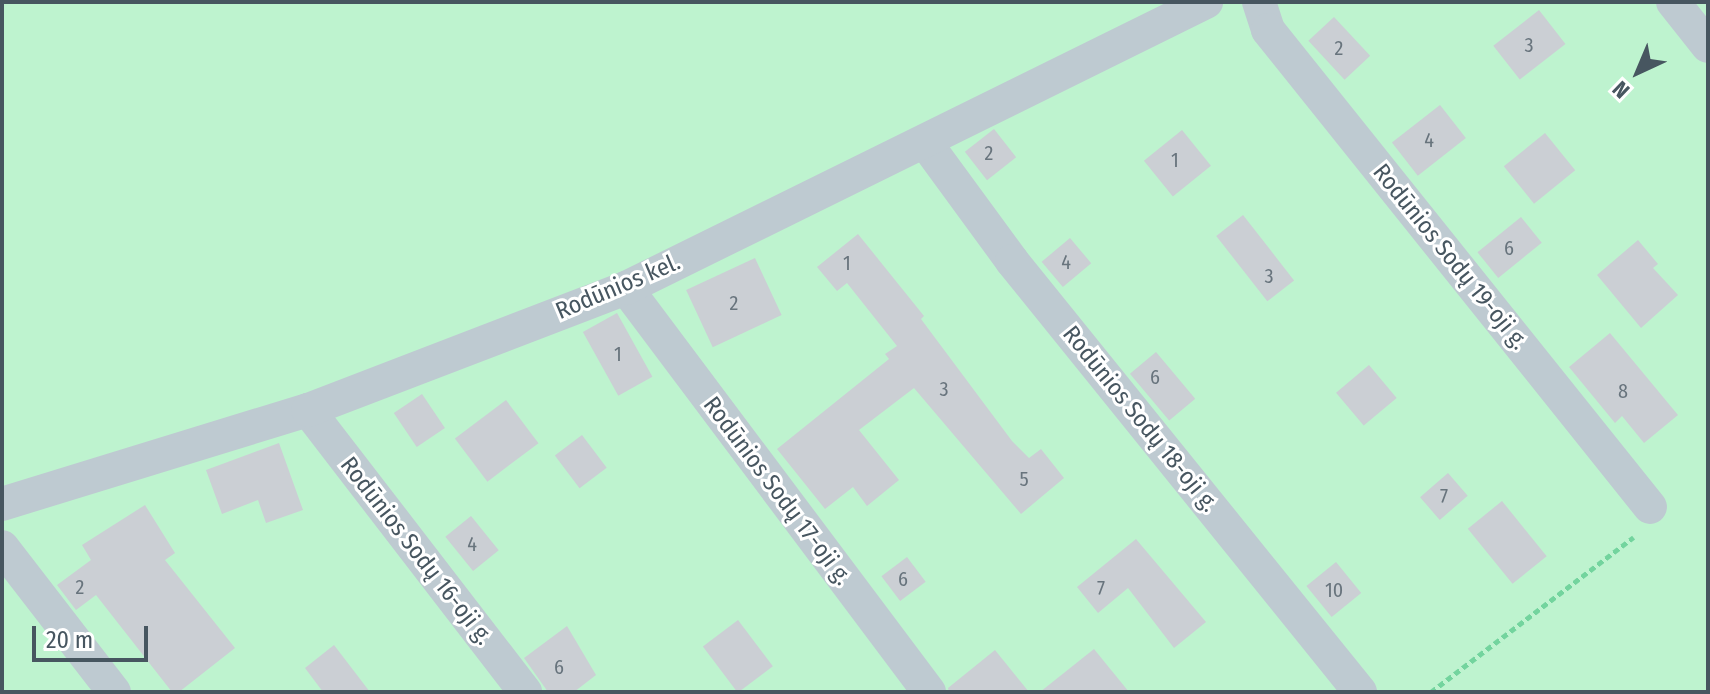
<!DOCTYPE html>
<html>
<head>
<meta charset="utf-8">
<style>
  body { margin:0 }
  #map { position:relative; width:1710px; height:694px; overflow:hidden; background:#f4f1f1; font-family:"Fira Sans Condensed",sans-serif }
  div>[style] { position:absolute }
  .green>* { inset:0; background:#bef3cf; transform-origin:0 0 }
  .building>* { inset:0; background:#cbcfd4; transform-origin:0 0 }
  .path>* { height:5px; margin-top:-2.5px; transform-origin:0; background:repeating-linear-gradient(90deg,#73d49e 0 6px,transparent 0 10px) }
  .minor>* { height:34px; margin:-17px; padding:0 17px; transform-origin:17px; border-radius:17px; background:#becad1 }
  span { translate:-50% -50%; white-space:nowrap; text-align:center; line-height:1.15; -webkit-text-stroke:6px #fff; paint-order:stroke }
  .number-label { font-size:20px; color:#68747d }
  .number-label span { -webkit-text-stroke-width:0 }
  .street-label { font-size:24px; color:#475660 }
  .frame { position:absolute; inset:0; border:4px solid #475660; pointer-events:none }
  .north { position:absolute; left:1598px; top:32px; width:80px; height:80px; -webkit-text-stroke:6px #fff; paint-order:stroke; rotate:224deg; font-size:22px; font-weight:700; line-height:32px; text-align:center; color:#475660 }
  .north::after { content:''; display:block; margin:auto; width:28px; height:36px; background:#475660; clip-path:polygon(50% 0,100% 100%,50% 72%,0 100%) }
  .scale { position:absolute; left:32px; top:626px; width:116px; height:36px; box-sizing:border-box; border:4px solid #475660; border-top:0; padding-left:10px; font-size:24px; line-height:28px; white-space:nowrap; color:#475660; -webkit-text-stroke:6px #fff; paint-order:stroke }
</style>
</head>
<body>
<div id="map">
  <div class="green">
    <i style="left:2px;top:2px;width:1706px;height:690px"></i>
  </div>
  <div class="building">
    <i style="left:1539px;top:10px;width:43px;height:58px;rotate:52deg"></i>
    <i style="left:1334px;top:17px;width:53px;height:35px;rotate:47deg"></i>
    <i style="left:1440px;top:105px;width:42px;height:61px;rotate:52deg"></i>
    <i style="left:994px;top:129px;width:36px;height:37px;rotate:52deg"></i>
    <i style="left:1182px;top:130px;width:46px;height:49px;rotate:51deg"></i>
    <i style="left:1545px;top:133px;width:48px;height:53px;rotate:51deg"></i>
    <i style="left:1243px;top:215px;width:83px;height:34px;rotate:52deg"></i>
    <i style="left:1521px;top:217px;width:33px;height:56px;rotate:51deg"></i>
    <i style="clip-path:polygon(858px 234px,924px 316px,921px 319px,1012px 441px,1029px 458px,1041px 449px,1064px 478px,1021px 514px,914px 388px,859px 430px,899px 480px,867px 506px,853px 487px,825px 509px,777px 449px,889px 359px,885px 354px,897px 346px,847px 283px,837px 291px,817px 267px)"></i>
    <i style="left:1070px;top:238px;width:33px;height:37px;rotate:50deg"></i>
    <i style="clip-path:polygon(1638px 240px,1658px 264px,1653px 268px,1678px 295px,1641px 328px,1597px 275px)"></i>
    <i style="left:755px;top:258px;width:63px;height:76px;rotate:65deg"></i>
    <i style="left:617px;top:313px;width:73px;height:39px;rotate:61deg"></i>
    <i style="clip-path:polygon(1610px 333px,1678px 415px,1644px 443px,1622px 416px,1615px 423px,1569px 367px)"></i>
    <i style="left:1156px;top:352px;width:61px;height:34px;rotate:50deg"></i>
    <i style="left:1369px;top:365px;width:43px;height:43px;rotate:50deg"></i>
    <i style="left:422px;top:394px;width:41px;height:34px;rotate:56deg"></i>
    <i style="left:506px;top:400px;width:54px;height:64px;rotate:53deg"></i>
    <i style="left:582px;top:435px;width:41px;height:34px;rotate:53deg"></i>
    <i style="clip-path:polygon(279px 443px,303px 510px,266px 523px,258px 500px,222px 514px,206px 470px)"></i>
    <i style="left:1448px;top:473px;width:30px;height:37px;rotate:49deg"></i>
    <i style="left:1502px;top:501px;width:71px;height:44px;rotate:51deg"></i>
    <i style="clip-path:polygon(145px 505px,175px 553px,165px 560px,235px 648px,179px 692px,172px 692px,96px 595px,76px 610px,57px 585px,91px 560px,82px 545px)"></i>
    <i style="left:471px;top:516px;width:44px;height:33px;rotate:51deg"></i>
    <i style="clip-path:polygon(1136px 539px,1206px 622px,1174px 648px,1128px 588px,1098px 613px,1077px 587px)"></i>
    <i style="left:907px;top:557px;width:31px;height:32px;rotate:53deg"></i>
    <i style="left:1336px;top:562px;width:40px;height:38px;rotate:51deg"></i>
    <i style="left:738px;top:620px;width:58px;height:44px;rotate:53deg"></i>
    <i style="clip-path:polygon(567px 626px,596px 675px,574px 692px,548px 692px,524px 658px)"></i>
    <i style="clip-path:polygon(334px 645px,370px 692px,323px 692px,305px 668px)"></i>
    <i style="clip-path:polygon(1094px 649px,1129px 692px,1040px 692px)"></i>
    <i style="clip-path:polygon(995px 650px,1029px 692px,949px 692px,948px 688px)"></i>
  </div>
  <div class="path">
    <i style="left:1431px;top:692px;width:255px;rotate:-37.4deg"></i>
  </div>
  <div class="minor">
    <i style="left:1259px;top:2px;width:29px;rotate:72deg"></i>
    <i style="left:1268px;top:30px;width:611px;rotate:51.31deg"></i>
    <i style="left:1673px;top:2px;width:56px;rotate:51.5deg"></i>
    <i style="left:925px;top:142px;width:147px;rotate:53.8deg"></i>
    <i style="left:1012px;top:261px;width:554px;rotate:51.08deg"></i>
    <i style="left:626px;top:288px;width:505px;rotate:53.13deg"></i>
    <i style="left:308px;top:410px;width:356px;rotate:52.4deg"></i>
    <i style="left:2px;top:504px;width:320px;rotate:-17.1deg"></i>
    <i style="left:308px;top:410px;width:341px;rotate:-21deg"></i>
    <i style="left:626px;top:288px;width:647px;rotate:-26.25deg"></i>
    <i style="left:2px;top:547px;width:183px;rotate:52.3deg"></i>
  </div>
  <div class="number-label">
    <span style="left:1529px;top:45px">3</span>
    <span style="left:1339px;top:48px">2</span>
    <span style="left:1429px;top:140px">4</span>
    <span style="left:989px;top:153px">2</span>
    <span style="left:1175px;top:160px">1</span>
    <span style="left:1509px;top:248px">6</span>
    <span style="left:1066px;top:262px">4</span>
    <span style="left:847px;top:263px">1</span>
    <span style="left:1269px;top:276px">3</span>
    <span style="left:734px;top:303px">2</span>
    <span style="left:618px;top:354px">1</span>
    <span style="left:1155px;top:377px">6</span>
    <span style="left:944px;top:389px">3</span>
    <span style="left:1623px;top:391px">8</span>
    <span style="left:1024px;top:479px">5</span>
    <span style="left:1444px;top:496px">7</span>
    <span style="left:472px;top:544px">4</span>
    <span style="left:903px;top:579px">6</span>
    <span style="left:80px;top:587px">2</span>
    <span style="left:1101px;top:588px">7</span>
    <span style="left:1334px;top:590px">10</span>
    <span style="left:559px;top:667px">6</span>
  </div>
  <div class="street-label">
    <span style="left:1450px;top:257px;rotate:51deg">Rodūnios Sodų 19-oji g.</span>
    <span style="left:618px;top:287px;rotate:-23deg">Rodūnios kel.</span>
    <span style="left:1140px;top:419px;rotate:51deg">Rodūnios Sodų 18-oji g.</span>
    <span style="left:777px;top:491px;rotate:53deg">Rodūnios Sodų 17-oji g.</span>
    <span style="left:416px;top:551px;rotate:52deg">Rodūnios Sodų 16-oji g.</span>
  </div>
  <div class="frame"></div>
  <div class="north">N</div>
  <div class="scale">20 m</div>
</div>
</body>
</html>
